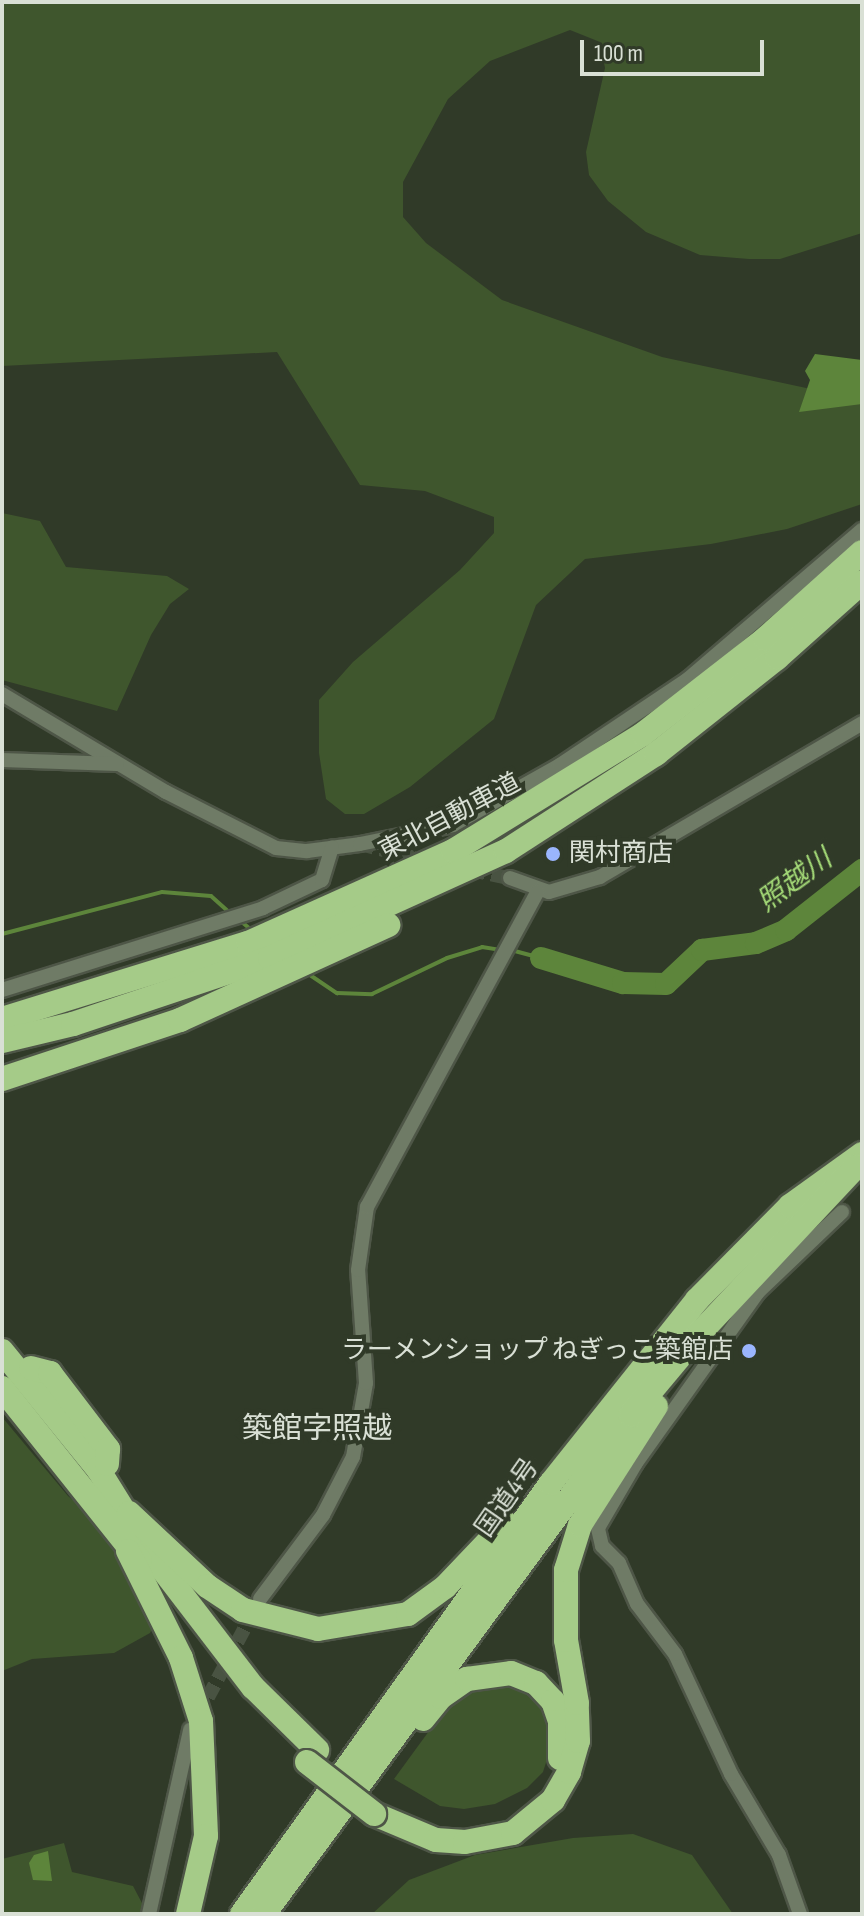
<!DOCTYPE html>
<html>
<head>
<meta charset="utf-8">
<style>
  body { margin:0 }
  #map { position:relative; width:864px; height:1916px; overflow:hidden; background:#303a28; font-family:"Sofia Sans Condensed","Noto Sans JP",sans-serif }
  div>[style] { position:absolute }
  .green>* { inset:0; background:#3f562d }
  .water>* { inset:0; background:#5d853b }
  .stream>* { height:4px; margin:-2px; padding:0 2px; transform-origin:2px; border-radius:2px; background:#5d853b }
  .river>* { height:22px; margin:-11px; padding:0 11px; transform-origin:11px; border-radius:11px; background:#5d853b }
  .street-tunnel>* { height:14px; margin-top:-7px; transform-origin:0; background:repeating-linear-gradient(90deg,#495342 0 14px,transparent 0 21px) }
  .roads { filter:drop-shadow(2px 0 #4e5647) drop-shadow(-2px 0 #4e5647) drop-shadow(0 2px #4e5647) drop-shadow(0 -2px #4e5647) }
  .street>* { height:14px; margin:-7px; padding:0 7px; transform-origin:7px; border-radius:7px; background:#6f7b66 }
  .highway>* { height:24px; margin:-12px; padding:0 12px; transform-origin:12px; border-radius:12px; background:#a5cb88 }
  .bridges { filter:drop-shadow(2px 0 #4e5647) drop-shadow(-2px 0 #4e5647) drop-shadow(0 2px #4e5647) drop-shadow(0 -2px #4e5647) }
  .highway-bridge>* { height:24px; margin:-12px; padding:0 12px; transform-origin:12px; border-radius:12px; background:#a5cb88 }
  .dots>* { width:22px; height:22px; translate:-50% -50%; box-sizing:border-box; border:4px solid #303a28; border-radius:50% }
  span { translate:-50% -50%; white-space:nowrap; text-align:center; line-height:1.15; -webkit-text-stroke:8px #303a28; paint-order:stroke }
  .street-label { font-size:26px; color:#d9e0d5 }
  .poi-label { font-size:26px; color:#d9e0d5 }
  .left { translate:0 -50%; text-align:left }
  .right { translate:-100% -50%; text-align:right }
  .water-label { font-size:28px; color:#a5dc78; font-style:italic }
  .quarter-label { font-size:30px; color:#d9e0d5 }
  .frame { position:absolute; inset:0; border:4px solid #d9e0d5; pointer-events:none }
  .scale { position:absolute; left:580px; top:40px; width:184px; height:36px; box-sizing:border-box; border:4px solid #d9e0d5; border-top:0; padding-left:10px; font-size:24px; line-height:28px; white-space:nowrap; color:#d9e0d5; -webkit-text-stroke:6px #303a28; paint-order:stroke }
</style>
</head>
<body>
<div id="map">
  <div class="green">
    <i style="clip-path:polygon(2px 2px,862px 2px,862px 233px,780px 259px,749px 259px,700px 255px,646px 232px,608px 201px,589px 175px,586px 152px,605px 68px,600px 42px,570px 30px,490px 61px,448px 99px,403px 182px,403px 217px,426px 243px,502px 300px,662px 357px,862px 400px,862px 504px,787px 529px,711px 544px,585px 559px,536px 605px,494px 719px,410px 787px,364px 814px,345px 814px,326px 799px,319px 753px,319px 700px,353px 662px,460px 570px,494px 533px,494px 517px,425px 491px,360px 485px,277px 352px,2px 366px)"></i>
    <i style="clip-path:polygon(2px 513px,40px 521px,66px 567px,167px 576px,189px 589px,170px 604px,151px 635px,117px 711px,2px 680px)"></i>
    <i style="clip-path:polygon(2px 1417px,68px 1496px,143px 1558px,159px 1584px,163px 1607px,150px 1633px,114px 1653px,32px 1659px,2px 1671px)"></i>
    <i style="clip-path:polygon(510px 1682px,532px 1690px,550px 1723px,551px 1747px,543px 1772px,527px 1788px,495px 1804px,464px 1809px,440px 1806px,394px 1779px,456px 1694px)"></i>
    <i style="clip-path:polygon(633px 1834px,692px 1855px,733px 1914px,372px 1914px,409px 1880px,475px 1855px,573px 1838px)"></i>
    <i style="clip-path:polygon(64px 1843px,72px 1872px,133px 1886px,143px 1905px,139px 1914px,2px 1914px,2px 1859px)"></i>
  </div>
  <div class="water">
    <i style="clip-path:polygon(815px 354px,862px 360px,862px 404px,799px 412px,810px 380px,805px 371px)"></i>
    <i style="clip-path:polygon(48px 1851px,52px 1881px,33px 1880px,29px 1863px,34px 1855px)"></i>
  </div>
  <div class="stream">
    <i style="left:238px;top:919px;width:19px;rotate:39deg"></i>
    <i style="left:2px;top:934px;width:165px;rotate:-14.7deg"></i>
    <i style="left:162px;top:892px;width:49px;rotate:4.7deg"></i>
    <i style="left:211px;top:896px;width:27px;rotate:42deg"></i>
    <i style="left:511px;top:950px;width:31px;rotate:15deg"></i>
    <i style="left:304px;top:971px;width:40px;rotate:34deg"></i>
    <i style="left:337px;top:993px;width:35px;rotate:2deg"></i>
    <i style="left:372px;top:994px;width:83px;rotate:-25.6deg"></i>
    <i style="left:447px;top:958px;width:37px;rotate:-17deg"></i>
    <i style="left:482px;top:947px;width:20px;rotate:9deg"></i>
  </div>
  <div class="river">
    <i style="left:541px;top:958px;width:86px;rotate:17deg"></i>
    <i style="left:623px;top:983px;width:43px;rotate:1.3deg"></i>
    <i style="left:666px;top:984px;width:50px;rotate:-43.4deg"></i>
    <i style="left:702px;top:950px;width:54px;rotate:-7.4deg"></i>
    <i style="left:756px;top:943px;width:33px;rotate:-23deg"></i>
    <i style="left:786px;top:930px;width:97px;rotate:-38.3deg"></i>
  </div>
  <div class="street-tunnel">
    <i style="left:360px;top:844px;width:69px;rotate:14.2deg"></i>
    <i style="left:471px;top:870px;width:40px;rotate:12deg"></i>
    <i style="left:198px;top:1716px;width:123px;rotate:-62deg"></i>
  </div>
  <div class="roads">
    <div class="street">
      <i style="left:2px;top:694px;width:191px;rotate:30.9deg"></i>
      <i style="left:166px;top:792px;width:123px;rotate:27deg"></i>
      <i style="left:276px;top:848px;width:31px;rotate:6deg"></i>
      <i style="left:307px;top:851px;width:53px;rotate:-7.5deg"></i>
      <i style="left:360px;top:844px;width:95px;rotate:-11.5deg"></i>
      <i style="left:453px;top:825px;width:123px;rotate:-29.3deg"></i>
      <i style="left:560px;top:765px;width:154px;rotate:-33.9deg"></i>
      <i style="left:688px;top:679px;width:229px;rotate:-40.6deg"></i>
      <i style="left:2px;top:760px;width:115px;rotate:2deg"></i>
      <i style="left:510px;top:878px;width:41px;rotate:19.7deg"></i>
      <i style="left:549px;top:892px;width:53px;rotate:-16.4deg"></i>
      <i style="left:600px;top:877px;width:304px;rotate:-30.4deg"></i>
      <i style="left:2px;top:990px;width:274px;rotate:-17.4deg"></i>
      <i style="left:263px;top:908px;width:65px;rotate:-25.4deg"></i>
      <i style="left:322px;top:880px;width:34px;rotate:-73deg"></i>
      <i style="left:260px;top:1599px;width:105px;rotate:-53.1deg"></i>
      <i style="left:323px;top:1515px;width:65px;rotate:-62.7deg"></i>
      <i style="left:353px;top:1457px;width:75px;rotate:-80deg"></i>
      <i style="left:366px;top:1383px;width:113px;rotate:-94deg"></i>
      <i style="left:358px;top:1270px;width:64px;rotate:-81.9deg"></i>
      <i style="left:367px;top:1207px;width:359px;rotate:-61.6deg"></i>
      <i style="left:149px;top:1914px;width:189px;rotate:-77.4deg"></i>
      <i style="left:800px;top:1914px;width:63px;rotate:-109.6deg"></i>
      <i style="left:779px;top:1855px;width:94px;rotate:-120.7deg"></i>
      <i style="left:731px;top:1774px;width:132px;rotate:-115deg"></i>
      <i style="left:675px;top:1654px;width:63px;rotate:-127.2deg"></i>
      <i style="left:637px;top:1604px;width:45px;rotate:-113.7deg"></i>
      <i style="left:619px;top:1563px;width:24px;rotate:-135deg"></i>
      <i style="left:602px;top:1546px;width:18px;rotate:-103deg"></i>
      <i style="left:598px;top:1528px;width:75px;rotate:-59.7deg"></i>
      <i style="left:636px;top:1463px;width:210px;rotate:-54.5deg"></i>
      <i style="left:758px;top:1292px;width:116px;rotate:-43.6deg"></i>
    </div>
    <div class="highway">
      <i style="left:2px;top:1019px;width:257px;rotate:-17.2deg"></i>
      <i style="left:248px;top:943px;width:225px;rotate:-24.2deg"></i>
      <i style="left:453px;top:851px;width:223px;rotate:-31.6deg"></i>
      <i style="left:643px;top:734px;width:155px;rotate:-37.9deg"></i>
      <i style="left:765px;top:639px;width:130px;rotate:-41.9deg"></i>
      <i style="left:2px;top:1041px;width:73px;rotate:-13.5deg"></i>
      <i style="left:73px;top:1024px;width:208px;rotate:-18.5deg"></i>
      <i style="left:270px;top:958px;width:259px;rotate:-24.4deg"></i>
      <i style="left:506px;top:851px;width:179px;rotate:-32.9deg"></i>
      <i style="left:656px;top:754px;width:154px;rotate:-38.4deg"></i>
      <i style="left:777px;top:658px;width:114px;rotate:-41.8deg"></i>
      <i style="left:2px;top:1079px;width:188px;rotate:-18.3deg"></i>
      <i style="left:180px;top:1020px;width:229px;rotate:-24.5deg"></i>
      <i style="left:2px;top:1351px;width:152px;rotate:50.9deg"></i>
      <i style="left:98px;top:1469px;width:99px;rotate:58.2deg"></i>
      <i style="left:150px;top:1553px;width:169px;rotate:52.5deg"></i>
      <i style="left:253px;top:1687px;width:90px;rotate:44.5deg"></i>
      <i style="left:31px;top:1368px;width:20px;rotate:15deg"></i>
      <i style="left:50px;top:1373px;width:96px;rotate:52.7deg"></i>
      <i style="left:108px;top:1449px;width:15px;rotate:94deg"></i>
      <i style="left:2px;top:1388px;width:221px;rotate:51.4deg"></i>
      <i style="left:129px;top:1513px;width:107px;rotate:43.1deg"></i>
      <i style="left:207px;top:1586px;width:43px;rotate:33.7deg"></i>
      <i style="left:243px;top:1610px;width:77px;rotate:14.2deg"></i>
      <i style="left:318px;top:1629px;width:91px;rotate:-9.5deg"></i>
      <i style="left:408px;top:1614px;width:46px;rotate:-36.1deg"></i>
      <i style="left:445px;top:1587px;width:88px;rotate:-46.4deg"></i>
      <i style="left:128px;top:1551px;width:119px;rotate:63.6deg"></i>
      <i style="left:181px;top:1658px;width:66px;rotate:72.4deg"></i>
      <i style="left:201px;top:1721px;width:115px;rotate:87.5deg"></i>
      <i style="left:206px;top:1836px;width:80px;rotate:103deg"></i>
      <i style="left:423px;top:1719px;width:28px;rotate:-51deg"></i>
      <i style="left:441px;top:1697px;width:32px;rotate:-35deg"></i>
      <i style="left:467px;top:1679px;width:44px;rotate:-7.8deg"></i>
      <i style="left:511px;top:1673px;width:27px;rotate:22deg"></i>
      <i style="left:536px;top:1683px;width:25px;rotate:47deg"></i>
      <i style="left:553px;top:1701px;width:21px;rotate:71deg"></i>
      <i style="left:560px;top:1721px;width:37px;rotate:90deg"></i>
      <i style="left:374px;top:1814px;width:67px;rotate:22.8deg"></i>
      <i style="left:436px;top:1840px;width:29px;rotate:4deg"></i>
      <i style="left:465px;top:1842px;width:49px;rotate:-10.6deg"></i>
      <i style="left:513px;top:1833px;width:52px;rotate:-39.5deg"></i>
      <i style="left:553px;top:1800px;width:32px;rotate:-60deg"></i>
      <i style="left:569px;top:1772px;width:32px;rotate:-74deg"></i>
      <i style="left:578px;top:1741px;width:38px;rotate:-92deg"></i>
      <i style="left:577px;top:1703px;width:64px;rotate:-99.9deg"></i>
      <i style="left:566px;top:1640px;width:70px;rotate:-90deg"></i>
      <i style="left:566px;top:1570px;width:47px;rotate:-72.7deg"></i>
      <i style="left:580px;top:1525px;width:141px;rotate:-57.4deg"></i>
      <i style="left:242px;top:1914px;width:530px;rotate:-54.36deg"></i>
      <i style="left:551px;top:1483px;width:234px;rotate:-51.4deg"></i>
      <i style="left:697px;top:1300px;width:132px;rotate:-45.3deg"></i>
      <i style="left:790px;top:1206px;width:89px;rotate:-35.8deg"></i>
      <i style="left:264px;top:1914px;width:619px;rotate:-53.67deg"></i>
      <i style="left:631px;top:1415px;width:104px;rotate:-50.1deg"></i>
      <i style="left:698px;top:1335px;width:231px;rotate:-46.8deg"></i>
    </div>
  </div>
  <div class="bridges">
    <div class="highway-bridge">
      <i style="left:307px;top:1762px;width:85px;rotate:37.8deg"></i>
    </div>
  </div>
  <div class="dots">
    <i style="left:553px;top:854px;background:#9ab5fd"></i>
    <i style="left:749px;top:1351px;background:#9ab5fd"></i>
  </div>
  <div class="street-label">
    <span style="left:450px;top:818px;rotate:-28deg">東北自動車道</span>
    <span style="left:508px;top:1498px;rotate:-55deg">国道4号</span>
  </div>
  <div class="poi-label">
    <span class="left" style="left:569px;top:854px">関村商店</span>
    <span class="right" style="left:733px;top:1351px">ラーメンショップ ねぎっこ築館店</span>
  </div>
  <div class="water-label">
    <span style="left:795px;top:881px;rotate:-36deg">照越川</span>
  </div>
  <div class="quarter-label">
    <span style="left:317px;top:1429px">築館字照越</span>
  </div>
  <div class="frame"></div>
  <div class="scale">100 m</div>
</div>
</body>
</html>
